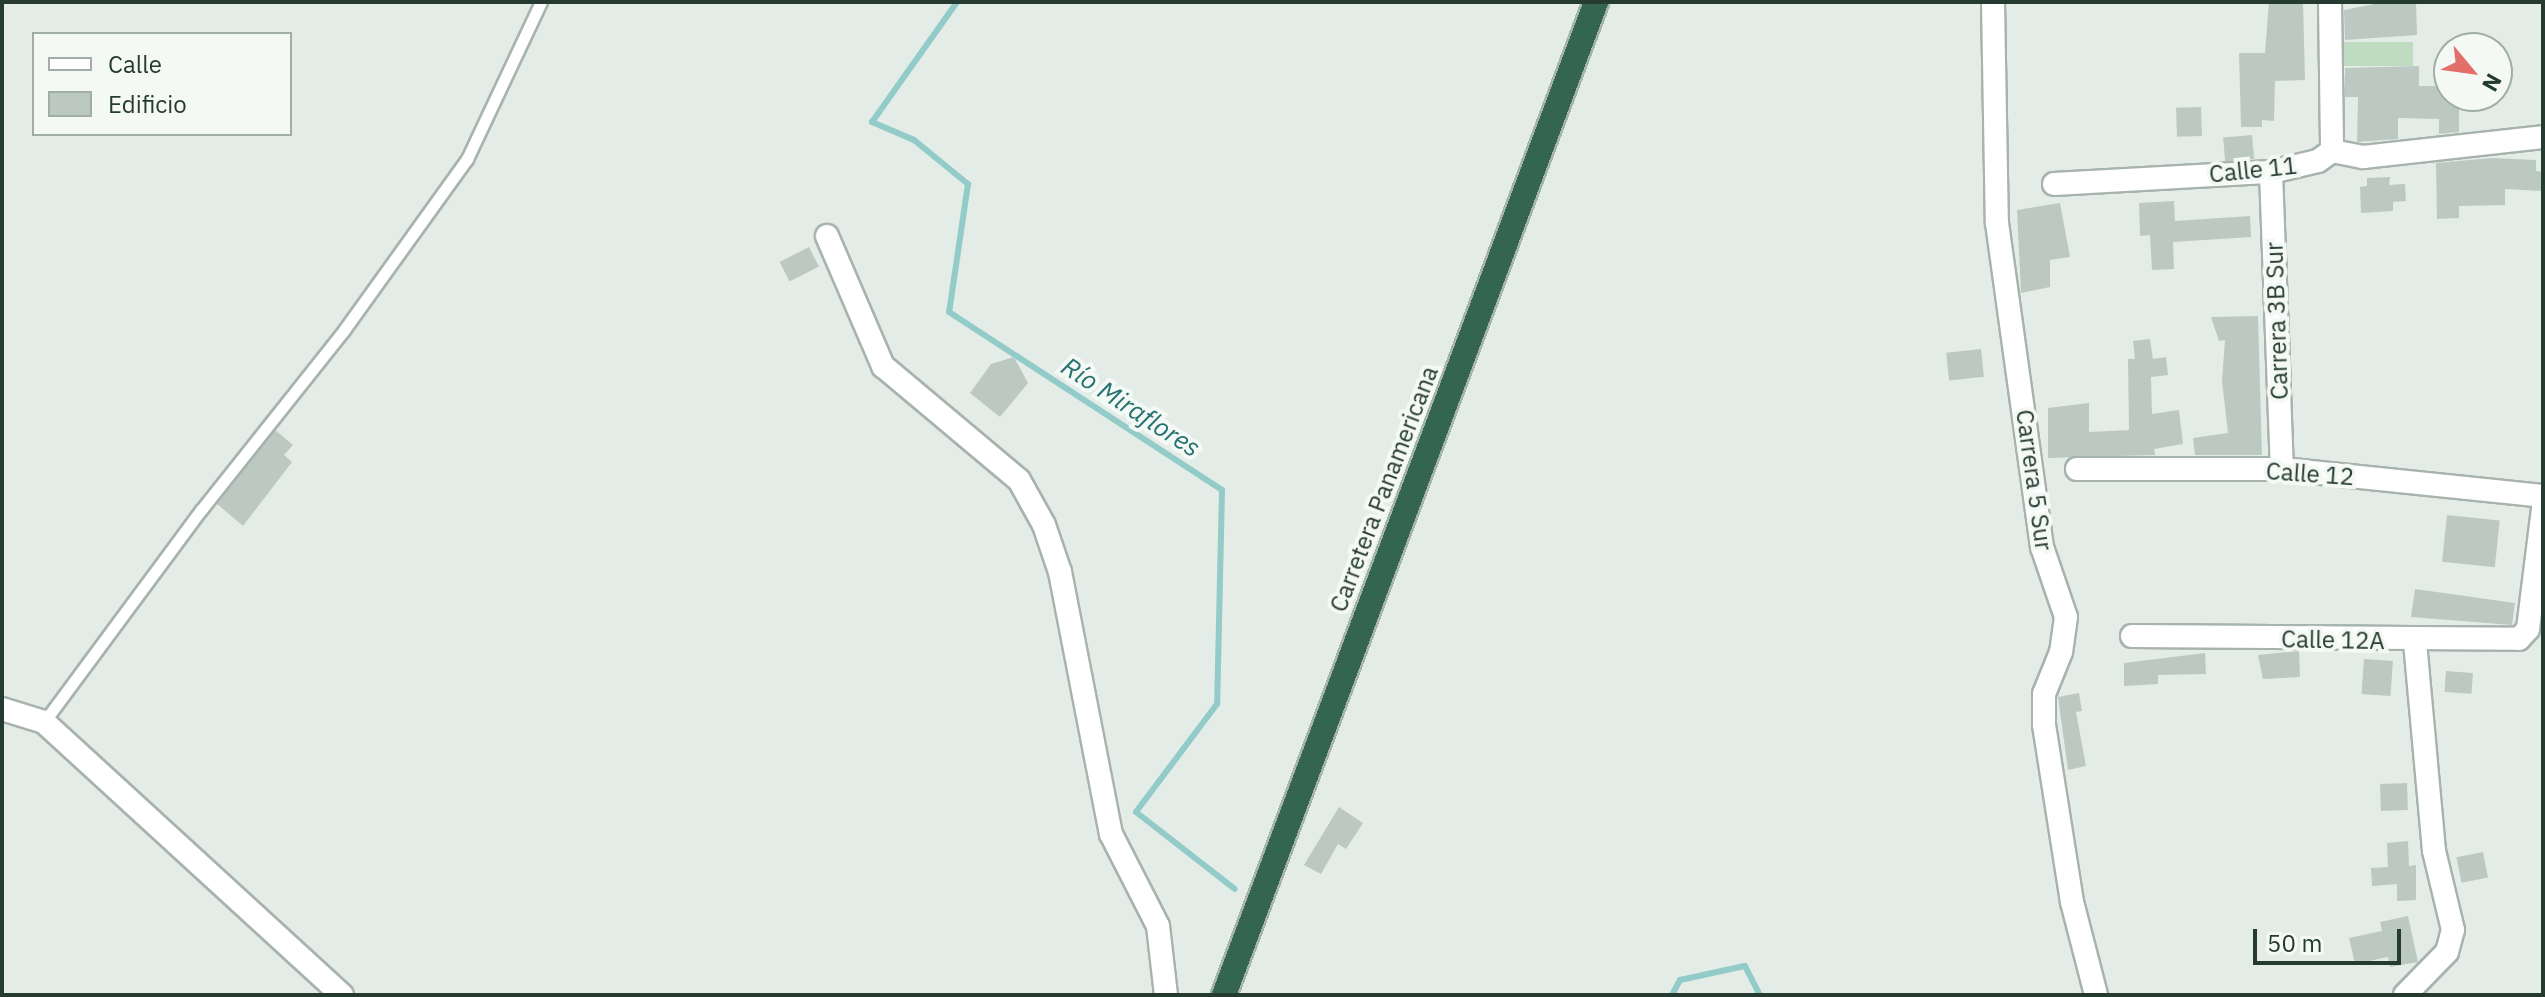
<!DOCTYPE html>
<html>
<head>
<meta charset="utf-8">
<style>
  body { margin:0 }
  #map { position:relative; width:2545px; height:997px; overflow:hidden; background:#e4ece7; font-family:"IBM Plex Sans",sans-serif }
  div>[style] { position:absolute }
  .green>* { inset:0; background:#bfdbc1; transform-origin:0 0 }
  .stream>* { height:6px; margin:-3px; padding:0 3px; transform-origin:3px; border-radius:3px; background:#92cbc8 }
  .building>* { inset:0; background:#bcc9c2; transform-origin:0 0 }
  .roads { filter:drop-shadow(2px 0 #a7b3ad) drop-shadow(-2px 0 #a7b3ad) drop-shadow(0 2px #a7b3ad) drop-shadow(0 -2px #a7b3ad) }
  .lane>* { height:11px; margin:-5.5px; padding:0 5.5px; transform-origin:5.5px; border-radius:5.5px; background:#fff }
  .street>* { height:22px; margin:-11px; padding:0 11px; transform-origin:11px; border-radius:11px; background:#fff }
  .highway>* { height:24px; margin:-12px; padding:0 12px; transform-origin:12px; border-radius:12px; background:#346551 }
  span { translate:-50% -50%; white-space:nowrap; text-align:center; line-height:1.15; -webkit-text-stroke:8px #f4f9f5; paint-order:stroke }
  .street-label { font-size:24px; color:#253b31 }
  .water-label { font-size:26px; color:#25716f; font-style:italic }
  .frame { position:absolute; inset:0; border:4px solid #253b31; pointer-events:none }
  .legend { position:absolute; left:32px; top:32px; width:260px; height:104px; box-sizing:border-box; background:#f4f9f5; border:2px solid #a1ada7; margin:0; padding:10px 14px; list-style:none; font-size:24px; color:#253b31 }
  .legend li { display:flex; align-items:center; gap:16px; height:40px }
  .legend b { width:40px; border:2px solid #a1ada7 }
  .north { position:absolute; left:2433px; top:32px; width:80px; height:80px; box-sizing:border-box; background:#f4f9f5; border:2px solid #a1ada7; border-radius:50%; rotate:119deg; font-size:22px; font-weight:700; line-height:32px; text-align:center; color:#253b31 }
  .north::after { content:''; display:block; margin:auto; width:28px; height:36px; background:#e46f6a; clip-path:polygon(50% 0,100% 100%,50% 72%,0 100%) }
  .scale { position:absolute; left:2253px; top:929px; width:148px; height:36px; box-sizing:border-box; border:4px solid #253b31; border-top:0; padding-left:10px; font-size:24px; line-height:28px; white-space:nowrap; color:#253b31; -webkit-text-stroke:6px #f4f9f5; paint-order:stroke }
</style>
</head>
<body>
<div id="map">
  <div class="green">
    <i style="left:2334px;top:42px;width:79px;height:24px"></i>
  </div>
  <div class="stream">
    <i style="left:957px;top:2px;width:147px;rotate:125.3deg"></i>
    <i style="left:872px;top:122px;width:46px;rotate:23.2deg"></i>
    <i style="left:914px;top:140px;width:70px;rotate:39.2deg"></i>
    <i style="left:968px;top:184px;width:129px;rotate:98.4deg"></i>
    <i style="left:949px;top:312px;width:326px;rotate:33.1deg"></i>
    <i style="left:1222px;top:490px;width:214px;rotate:91.3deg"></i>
    <i style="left:1217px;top:704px;width:135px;rotate:126.9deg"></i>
    <i style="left:1136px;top:812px;width:125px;rotate:37.9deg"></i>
    <i style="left:1672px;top:995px;width:17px;rotate:-62deg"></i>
    <i style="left:1680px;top:980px;width:66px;rotate:-12.2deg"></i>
    <i style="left:1745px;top:966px;width:33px;rotate:63deg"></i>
  </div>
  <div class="building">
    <i style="clip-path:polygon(2269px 2px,2303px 2px,2305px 80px,2275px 81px,2274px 121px,2262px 120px,2262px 127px,2241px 127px,2239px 53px,2265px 53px)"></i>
    <i style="clip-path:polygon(2385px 2px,2416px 2px,2417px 35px,2345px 40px,2344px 10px)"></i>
    <i style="clip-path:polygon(2419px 66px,2419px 86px,2449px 86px,2449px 96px,2459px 96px,2459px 132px,2439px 134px,2439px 119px,2398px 118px,2398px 139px,2357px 142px,2358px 97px,2345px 97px,2345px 68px)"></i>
    <i style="left:2201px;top:107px;width:29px;height:25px;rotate:88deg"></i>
    <i style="left:2252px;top:135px;width:24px;height:29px;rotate:85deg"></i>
    <i style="clip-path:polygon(2492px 158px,2536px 160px,2536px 171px,2543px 172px,2543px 191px,2505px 189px,2505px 205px,2459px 206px,2459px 218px,2437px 219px,2436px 163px)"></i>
    <i style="clip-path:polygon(2390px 177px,2389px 185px,2405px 184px,2406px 201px,2393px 202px,2393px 211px,2361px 213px,2360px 187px,2367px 186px,2367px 178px)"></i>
    <i style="clip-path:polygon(2174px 201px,2175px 221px,2250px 216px,2251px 237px,2173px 242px,2174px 269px,2152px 270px,2150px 235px,2140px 236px,2139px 203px)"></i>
    <i style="clip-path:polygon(2060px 203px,2070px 257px,2050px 260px,2050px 287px,2021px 293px,2017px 210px)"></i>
    <i style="left:809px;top:247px;width:22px;height:33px;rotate:63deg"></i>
    <i style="clip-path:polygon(2258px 316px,2262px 455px,2195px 455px,2193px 438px,2228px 433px,2222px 381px,2225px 340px,2219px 341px,2211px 317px)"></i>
    <i style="clip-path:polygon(2150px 339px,2153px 359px,2166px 357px,2168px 375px,2151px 377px,2152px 414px,2179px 410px,2183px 444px,2154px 449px,2155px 455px,2048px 458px,2048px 408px,2089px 403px,2089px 432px,2129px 430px,2128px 359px,2135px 359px,2133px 341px)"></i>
    <i style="left:1981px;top:349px;width:28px;height:35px;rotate:84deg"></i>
    <i style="clip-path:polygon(1014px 357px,1028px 383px,1000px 417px,970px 393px,991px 364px)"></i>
    <i style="clip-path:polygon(275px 430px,293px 445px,284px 455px,292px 462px,243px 526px,217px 504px)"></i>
    <i style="left:2447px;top:515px;width:53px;height:47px;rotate:6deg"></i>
    <i style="clip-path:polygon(2415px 589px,2515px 603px,2512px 625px,2411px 617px)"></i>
    <i style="clip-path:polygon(2299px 651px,2300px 677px,2263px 679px,2258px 655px)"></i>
    <i style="clip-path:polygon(2205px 653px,2206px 674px,2158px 675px,2158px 684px,2124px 686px,2124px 663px)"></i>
    <i style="left:2364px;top:659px;width:29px;height:35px;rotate:4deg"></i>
    <i style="left:2446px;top:671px;width:27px;height:21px;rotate:4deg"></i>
    <i style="clip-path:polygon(2079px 693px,2082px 711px,2076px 712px,2086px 766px,2068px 770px,2058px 697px)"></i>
    <i style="left:2407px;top:783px;width:27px;height:27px;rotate:88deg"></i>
    <i style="clip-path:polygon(1339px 807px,1363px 823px,1346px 849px,1338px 844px,1321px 874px,1304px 865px)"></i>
    <i style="clip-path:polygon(2408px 841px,2409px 866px,2416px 865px,2416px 900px,2397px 901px,2397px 884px,2372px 886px,2371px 868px,2388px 867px,2387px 843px)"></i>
    <i style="left:2483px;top:852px;width:26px;height:27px;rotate:79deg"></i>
    <i style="clip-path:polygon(2408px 916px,2418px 962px,2390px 967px,2388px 957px,2355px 964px,2349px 938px,2382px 931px,2380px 922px)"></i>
  </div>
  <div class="roads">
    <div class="lane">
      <i style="left:44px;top:722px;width:264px;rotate:-53.5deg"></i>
      <i style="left:201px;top:510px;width:230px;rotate:-51.5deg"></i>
      <i style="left:344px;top:330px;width:211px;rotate:-54.3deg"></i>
      <i style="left:467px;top:159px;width:174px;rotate:-64.8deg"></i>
    </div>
    <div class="street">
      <i style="left:1993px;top:2px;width:221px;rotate:89deg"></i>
      <i style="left:1997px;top:223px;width:327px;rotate:82.1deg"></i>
      <i style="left:2042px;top:547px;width:74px;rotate:71.1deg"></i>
      <i style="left:2066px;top:617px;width:35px;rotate:98deg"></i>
      <i style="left:2061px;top:652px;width:45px;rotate:112deg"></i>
      <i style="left:2044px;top:694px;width:31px;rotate:90deg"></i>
      <i style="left:2044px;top:725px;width:179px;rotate:81deg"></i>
      <i style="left:2072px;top:902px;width:96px;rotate:75.5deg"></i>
      <i style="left:2330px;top:2px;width:149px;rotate:89.2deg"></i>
      <i style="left:2332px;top:151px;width:32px;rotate:11deg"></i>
      <i style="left:2363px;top:157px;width:181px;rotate:-6.3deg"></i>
      <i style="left:2271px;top:172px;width:297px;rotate:87.9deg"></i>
      <i style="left:2054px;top:184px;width:217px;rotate:-3.2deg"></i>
      <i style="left:2271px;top:172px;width:48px;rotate:-13.2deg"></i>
      <i style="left:2318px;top:161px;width:17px;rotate:-36deg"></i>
      <i style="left:827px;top:236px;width:142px;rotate:66.7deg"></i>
      <i style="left:883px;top:366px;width:177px;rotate:40deg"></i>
      <i style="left:1019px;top:480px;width:51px;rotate:60.9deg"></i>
      <i style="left:1044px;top:525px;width:50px;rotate:71.2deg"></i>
      <i style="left:1060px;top:572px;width:267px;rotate:79deg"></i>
      <i style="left:1111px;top:834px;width:103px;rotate:62.9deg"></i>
      <i style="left:1158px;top:926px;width:69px;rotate:83.4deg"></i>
      <i style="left:2077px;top:469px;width:205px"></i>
      <i style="left:2282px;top:469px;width:262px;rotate:5.9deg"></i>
      <i style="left:2132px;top:636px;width:387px;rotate:0.4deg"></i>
      <i style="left:2519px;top:639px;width:13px;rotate:-48deg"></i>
      <i style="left:2528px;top:629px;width:121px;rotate:-82.9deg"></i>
      <i style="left:2px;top:709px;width:44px;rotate:17.2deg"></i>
      <i style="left:44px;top:722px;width:404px;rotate:42.5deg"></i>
      <i style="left:2405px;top:995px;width:60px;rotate:-45.7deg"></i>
      <i style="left:2447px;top:952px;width:23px;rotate:-75deg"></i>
      <i style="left:2453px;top:930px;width:81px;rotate:-103.5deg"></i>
      <i style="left:2434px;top:851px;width:211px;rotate:-95.2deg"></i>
    </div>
    <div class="highway">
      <i style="left:1224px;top:995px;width:1060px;rotate:-69.46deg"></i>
    </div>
  </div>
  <div class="street-label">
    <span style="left:2253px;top:170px;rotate:-6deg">Calle 11</span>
    <span style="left:2277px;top:321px;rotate:-92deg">Carrera 3B Sur</span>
    <span style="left:2310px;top:474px;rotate:4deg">Calle 12</span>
    <span style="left:2034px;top:480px;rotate:82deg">Carrera 5 Sur</span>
    <span style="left:1384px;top:489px;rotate:-69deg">Carretera Panamericana</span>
    <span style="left:2333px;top:640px;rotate:1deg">Calle 12A</span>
  </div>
  <div class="water-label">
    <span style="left:1131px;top:407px;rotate:33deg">Río Miraflores</span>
  </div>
  <div class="frame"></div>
  <ul class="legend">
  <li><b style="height:10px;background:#fff"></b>Calle</li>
  <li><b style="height:22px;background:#bcc9c2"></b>Edificio</li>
  </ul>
  <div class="north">N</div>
  <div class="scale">50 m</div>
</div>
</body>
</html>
